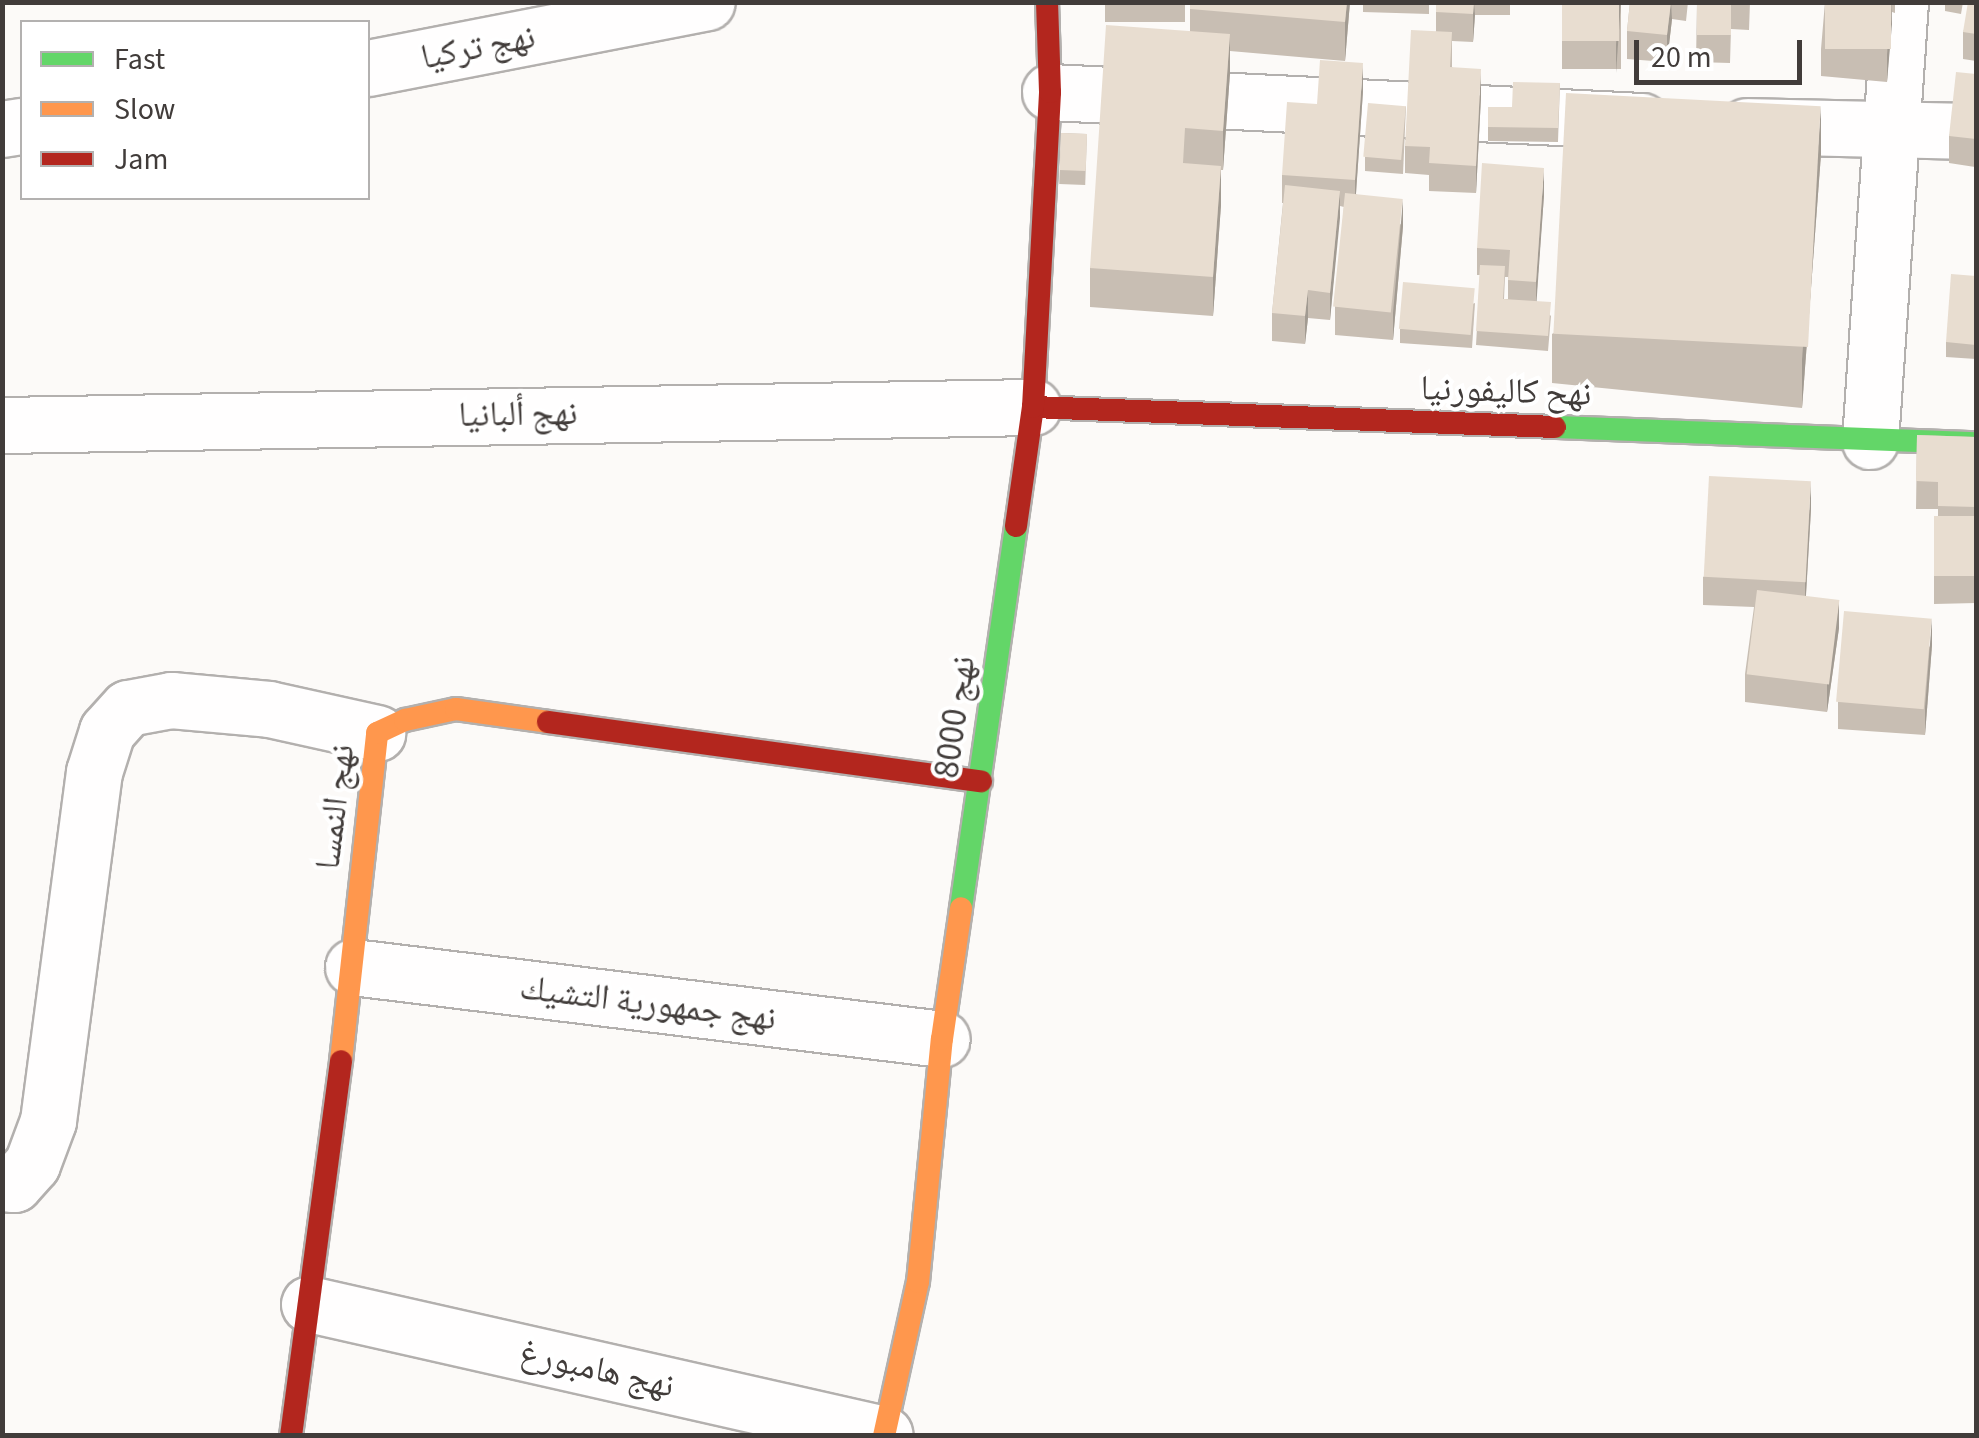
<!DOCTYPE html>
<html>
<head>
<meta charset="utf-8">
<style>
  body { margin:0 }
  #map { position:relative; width:1979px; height:1438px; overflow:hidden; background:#fcfaf8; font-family:"Source Sans 3","Noto Naskh Arabic",sans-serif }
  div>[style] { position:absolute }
  .roads { filter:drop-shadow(2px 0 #b3b0ae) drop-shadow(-2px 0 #b3b0ae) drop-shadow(0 2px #b3b0ae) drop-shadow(0 -2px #b3b0ae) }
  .street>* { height:55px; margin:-27.5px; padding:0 27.5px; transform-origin:27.5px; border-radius:27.5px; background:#fffefe }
  .fast>* { height:22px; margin:-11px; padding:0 11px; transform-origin:11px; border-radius:11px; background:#63d668 }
  .slow>* { height:22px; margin:-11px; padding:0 11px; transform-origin:11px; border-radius:11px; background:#ff974d }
  .jam>* { height:22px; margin:-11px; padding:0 11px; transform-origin:11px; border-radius:11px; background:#b3261e }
  .wall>* { inset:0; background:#c8beb3; transform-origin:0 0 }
  .shaded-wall>* { inset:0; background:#a29b92 }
  .building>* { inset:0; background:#e8ddd0; transform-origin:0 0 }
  span { translate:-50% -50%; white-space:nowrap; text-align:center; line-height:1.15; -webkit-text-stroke:8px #fff; paint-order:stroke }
  .street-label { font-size:35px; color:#413c3a }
  .frame { position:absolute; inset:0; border:5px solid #413c3a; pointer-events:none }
  .legend { position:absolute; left:20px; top:20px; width:350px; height:180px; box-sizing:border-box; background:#fff; border:2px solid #b3b1b0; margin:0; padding:12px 18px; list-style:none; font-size:30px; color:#413c3a }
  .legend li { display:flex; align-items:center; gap:20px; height:50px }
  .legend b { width:50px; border:2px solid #b3b1b0 }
  .scale { position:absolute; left:1634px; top:40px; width:168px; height:45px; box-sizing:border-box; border:5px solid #413c3a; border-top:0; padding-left:12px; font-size:30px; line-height:35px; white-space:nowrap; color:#413c3a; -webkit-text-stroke:8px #fff; paint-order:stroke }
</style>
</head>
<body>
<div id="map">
  <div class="roads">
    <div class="street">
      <i style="left:368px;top:68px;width:345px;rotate:-11deg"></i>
      <i style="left:1050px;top:92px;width:592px;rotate:2.81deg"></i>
      <i style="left:1747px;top:126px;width:229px;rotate:1.3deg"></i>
      <i style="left:2px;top:129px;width:20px;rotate:-9deg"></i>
      <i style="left:2px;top:425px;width:1031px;rotate:-1deg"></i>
      <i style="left:1870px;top:441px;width:440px;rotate:-86.1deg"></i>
      <i style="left:353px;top:967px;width:593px;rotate:6.97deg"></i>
      <i style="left:2px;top:1183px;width:12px;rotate:5deg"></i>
      <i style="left:14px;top:1184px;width:27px;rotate:-48deg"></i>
      <i style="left:32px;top:1164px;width:46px;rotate:-69.6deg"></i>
      <i style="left:48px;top:1121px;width:352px;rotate:-82.5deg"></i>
      <i style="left:94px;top:772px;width:43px;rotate:-72.4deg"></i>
      <i style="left:107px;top:731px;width:31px;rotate:-48deg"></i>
      <i style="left:128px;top:708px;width:44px;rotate:-10.5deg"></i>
      <i style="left:171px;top:700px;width:98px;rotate:5.2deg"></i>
      <i style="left:269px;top:709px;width:111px;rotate:12.5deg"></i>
      <i style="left:309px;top:1304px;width:590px;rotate:12.74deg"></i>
    </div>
    <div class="fast">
      <i style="left:1555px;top:427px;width:421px;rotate:2.2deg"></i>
      <i style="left:961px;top:908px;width:386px;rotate:-81.8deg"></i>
    </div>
    <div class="slow">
      <i style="left:341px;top:1061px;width:330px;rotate:-83.7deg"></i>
      <i style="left:377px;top:733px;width:31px;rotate:-25deg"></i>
      <i style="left:405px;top:720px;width:52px;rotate:-12.2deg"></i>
      <i style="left:456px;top:709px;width:93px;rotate:8deg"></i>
      <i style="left:884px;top:1436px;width:158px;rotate:-77.6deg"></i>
      <i style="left:918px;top:1282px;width:244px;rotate:-84.4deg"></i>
      <i style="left:942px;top:1039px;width:132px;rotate:-81.7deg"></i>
    </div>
    <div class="jam">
      <i style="left:1033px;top:407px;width:522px;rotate:2.19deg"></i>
      <i style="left:1016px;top:526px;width:120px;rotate:-81.9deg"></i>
      <i style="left:1033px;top:407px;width:315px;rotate:-86.9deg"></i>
      <i style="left:1050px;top:92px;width:90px;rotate:-91.9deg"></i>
      <i style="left:548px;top:722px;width:437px;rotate:7.8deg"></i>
      <i style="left:291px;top:1436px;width:378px;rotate:-82.4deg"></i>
    </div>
  </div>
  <div class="wall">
    <i style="left:1105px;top:2px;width:80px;height:20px"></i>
    <i style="clip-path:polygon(1190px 2px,1350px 2px,1345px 61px,1230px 51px,1230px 73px,1223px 170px,1221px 170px,1221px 205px,1213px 316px,1090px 307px,1090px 268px,1190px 31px)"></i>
    <i style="clip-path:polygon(1363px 2px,1429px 2px,1429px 14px,1363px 12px)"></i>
    <i style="clip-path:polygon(1436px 2px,1510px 2px,1510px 15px,1475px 15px,1473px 42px,1452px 41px,1452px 67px,1481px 97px,1476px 193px,1429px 191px,1429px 175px,1405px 173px,1405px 146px,1436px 31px)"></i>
    <i style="left:1562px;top:2px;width:59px;height:67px"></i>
    <i style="clip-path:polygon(1630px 2px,1688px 2px,1686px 21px,1672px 19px,1667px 62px,1627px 59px,1627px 31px)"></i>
    <i style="clip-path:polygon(1697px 2px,1750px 2px,1749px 30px,1731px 29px,1730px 63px,1696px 62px)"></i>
    <i style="clip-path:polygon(1825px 2px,1895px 2px,1895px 13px,1892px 12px,1887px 82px,1821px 76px,1821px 49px)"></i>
    <i style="clip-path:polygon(1945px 2px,1963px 2px,1961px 14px,1945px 11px)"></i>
    <i style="clip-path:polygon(1976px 2px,1976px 61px,1963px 59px,1963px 32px)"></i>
    <i style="clip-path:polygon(1976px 74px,1976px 194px,1975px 194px,1975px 167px,1949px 163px,1949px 136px)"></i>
    <i style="clip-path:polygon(1560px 83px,1558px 142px,1488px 141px,1488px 107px,1512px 107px)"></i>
    <i style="clip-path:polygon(1363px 91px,1356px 194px,1403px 226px,1393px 340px,1335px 335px,1335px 307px,1344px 207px,1340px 206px,1330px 320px,1308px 318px,1305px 344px,1272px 341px,1272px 313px,1283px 203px,1282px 203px,1282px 175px,1317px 104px)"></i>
    <i style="clip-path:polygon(1406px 106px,1403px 174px,1365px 171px,1365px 157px)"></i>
    <i style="left:1061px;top:133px;width:26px;height:51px;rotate:2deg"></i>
    <i style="clip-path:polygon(1821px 154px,1802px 408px,1552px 383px,1552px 334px)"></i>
    <i style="clip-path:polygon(evenodd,1544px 195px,1536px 301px,1551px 316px,1548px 351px,1476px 345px,1480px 275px,1477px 275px,1477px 248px,1544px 195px,1505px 277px,1508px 277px,1508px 299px,1504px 299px,1505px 277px)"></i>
    <i style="clip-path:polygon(1976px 276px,1976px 359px,1946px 357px,1946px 342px)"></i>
    <i style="clip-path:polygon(1475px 303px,1472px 348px,1400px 343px,1400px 329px)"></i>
    <i style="clip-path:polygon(1917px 435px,1976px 437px,1976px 603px,1934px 604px,1934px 517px,1938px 517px,1938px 509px,1916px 509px)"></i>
    <i style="clip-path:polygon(1811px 509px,1806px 596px,1839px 628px,1827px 712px,1745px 702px,1745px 674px,1754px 607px,1703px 605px,1703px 577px)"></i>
    <i style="clip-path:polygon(1932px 645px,1925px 735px,1838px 729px,1838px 702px)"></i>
  </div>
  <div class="shaded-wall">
    <i style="clip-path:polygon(1347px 2px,1350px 2px,1345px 61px,1345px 22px)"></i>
    <i style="clip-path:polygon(1474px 2px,1475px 15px,1473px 42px,1473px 14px)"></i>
    <i style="clip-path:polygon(1619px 2px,1621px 2px,1616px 73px,1616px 45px)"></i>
    <i style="clip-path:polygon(1671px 2px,1672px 19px,1667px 62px,1667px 35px)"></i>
    <i style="clip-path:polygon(1891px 2px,1892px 24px,1887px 82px,1887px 55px)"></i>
    <i style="clip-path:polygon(1230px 34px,1230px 73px,1223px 170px,1223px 131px)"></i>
    <i style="clip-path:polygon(1363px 63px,1363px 91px,1355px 207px,1355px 180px)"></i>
    <i style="clip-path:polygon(1481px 69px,1481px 97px,1476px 193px,1476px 166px)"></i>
    <i style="clip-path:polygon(1821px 106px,1821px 154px,1802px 408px,1802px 360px)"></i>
    <i style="clip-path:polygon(1221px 166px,1221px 205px,1213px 316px,1213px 277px)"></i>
    <i style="clip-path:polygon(1544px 168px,1544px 195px,1536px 309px,1536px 282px)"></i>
    <i style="clip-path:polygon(1340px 191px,1340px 218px,1330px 320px,1330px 293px)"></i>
    <i style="clip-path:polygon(1403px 199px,1403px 226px,1393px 340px,1393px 313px)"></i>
    <i style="clip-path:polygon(1308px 290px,1308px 318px,1305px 344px,1305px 316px)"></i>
    <i style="clip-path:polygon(1811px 481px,1811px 509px,1805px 610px,1805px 583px)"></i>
    <i style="clip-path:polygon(1839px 600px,1839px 628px,1827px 712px,1827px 684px)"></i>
    <i style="clip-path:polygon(1932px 618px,1932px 645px,1925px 735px,1925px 708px)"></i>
  </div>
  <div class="building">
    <i style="clip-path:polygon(1190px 2px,1347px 2px,1345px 22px,1190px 9px)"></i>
    <i style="clip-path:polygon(1436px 2px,1474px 2px,1473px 14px,1436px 12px)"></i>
    <i style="left:1562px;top:2px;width:57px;height:39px"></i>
    <i style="clip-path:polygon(1630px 2px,1671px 2px,1667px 35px,1627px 31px)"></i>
    <i style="left:1697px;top:2px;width:34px;height:33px"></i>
    <i style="left:1825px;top:2px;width:66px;height:47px"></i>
    <i style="clip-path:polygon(1968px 2px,1976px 2px,1976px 34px,1963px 32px)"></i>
    <i style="clip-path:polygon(1106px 25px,1230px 34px,1223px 131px,1185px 128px,1183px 163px,1221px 166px,1213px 277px,1090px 268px)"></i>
    <i style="clip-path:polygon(1411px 30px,1452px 32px,1450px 67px,1481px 69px,1476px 166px,1429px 163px,1430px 147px,1405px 146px)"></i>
    <i style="clip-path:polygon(1320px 60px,1363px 63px,1355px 180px,1282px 175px,1287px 102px,1317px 104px)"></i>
    <i style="clip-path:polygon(1956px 72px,1976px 74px,1976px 139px,1949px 136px)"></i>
    <i style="clip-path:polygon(1513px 82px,1560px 83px,1558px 128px,1488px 127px,1488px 107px,1512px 107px)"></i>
    <i style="left:1566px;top:93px;width:255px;height:241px;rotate:3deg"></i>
    <i style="left:1368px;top:103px;width:38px;height:54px;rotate:5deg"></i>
    <i style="left:1061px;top:133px;width:26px;height:37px;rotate:2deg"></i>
    <i style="clip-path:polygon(1482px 163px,1544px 168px,1536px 282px,1508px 280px,1510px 250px,1477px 248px)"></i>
    <i style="clip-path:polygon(1285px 185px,1340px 191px,1330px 293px,1308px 290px,1305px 316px,1272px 313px)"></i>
    <i style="left:1345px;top:193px;width:58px;height:114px;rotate:6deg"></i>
    <i style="clip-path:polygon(1480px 265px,1505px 266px,1503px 299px,1551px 302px,1548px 336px,1476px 331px)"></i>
    <i style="clip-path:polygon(1951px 274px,1976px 276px,1976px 345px,1946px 342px)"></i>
    <i style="left:1403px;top:282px;width:72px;height:47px;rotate:5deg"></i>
    <i style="clip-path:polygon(1917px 435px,1976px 437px,1976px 507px,1938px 506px,1938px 482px,1916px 481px)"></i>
    <i style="left:1709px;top:476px;width:102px;height:101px;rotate:3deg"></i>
    <i style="left:1976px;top:516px;width:60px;height:42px;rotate:90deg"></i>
    <i style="left:1757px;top:590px;width:83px;height:85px;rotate:7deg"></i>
    <i style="left:1844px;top:611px;width:88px;height:91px;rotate:5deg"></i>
  </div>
  <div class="street-label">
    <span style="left:478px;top:47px;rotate:-11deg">نهج تركيا</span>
    <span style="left:1506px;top:391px;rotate:2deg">نهح كاليفورنيا</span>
    <span style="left:518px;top:414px;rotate:-1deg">نهج ألبانيا</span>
    <span style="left:955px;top:717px;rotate:-82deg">نهج 8000</span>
    <span style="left:335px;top:807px;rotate:-83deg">نهج النمسا</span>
    <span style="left:648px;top:1003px;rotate:7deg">نهج جمهورية التشيك</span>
    <span style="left:597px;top:1369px;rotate:13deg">نهج هامبورغ</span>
  </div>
  <div class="frame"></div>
  <ul class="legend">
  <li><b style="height:12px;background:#63d668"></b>Fast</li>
  <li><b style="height:12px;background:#ff974d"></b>Slow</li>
  <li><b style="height:12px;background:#b3261e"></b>Jam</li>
  </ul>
  <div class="scale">20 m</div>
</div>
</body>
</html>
